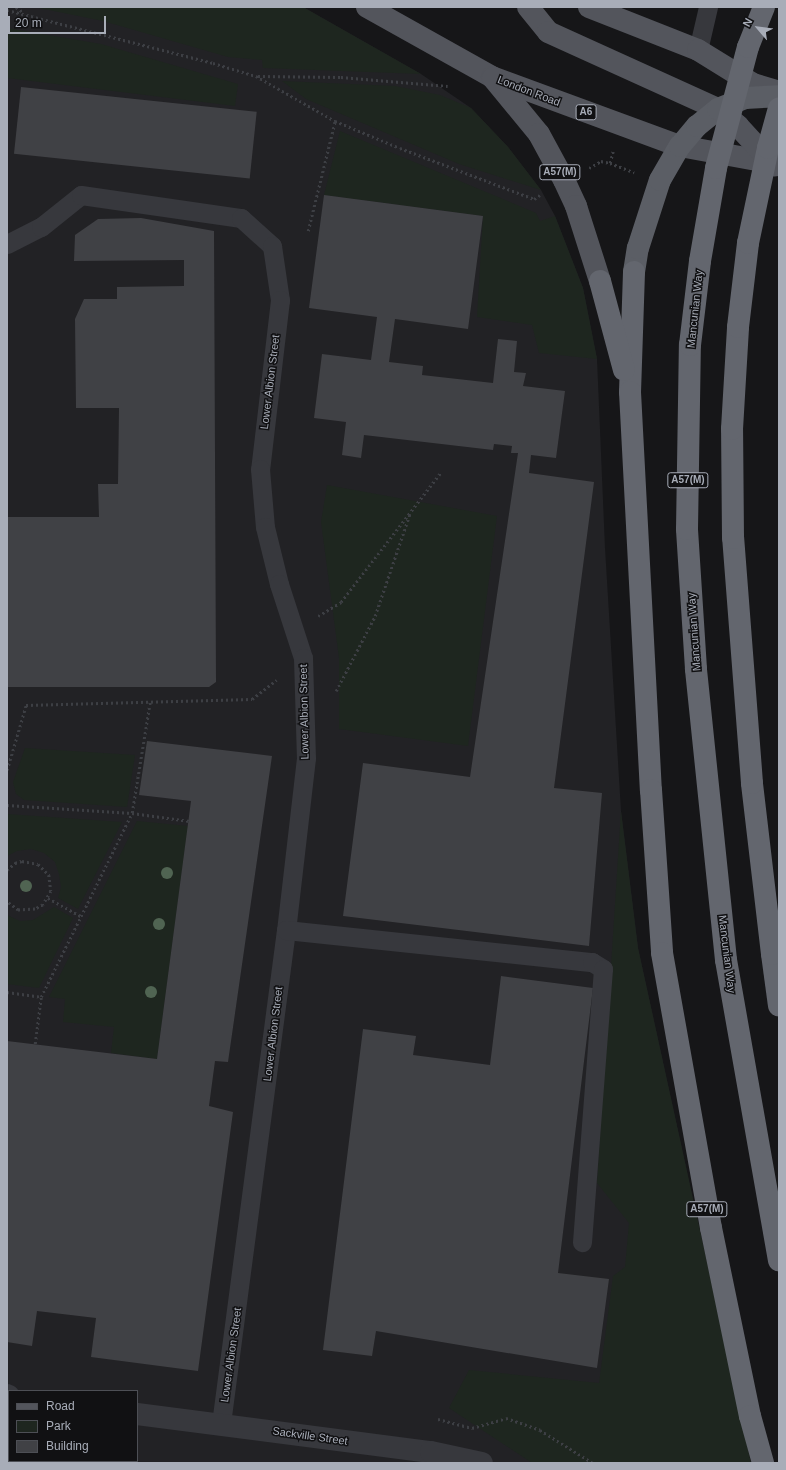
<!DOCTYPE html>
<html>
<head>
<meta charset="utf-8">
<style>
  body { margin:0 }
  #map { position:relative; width:786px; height:1470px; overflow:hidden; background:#161618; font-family:Arial,sans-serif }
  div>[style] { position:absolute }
  .built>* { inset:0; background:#222225 }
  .green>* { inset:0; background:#1e261f }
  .building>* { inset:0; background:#404145; transform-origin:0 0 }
  .path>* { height:2.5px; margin-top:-1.25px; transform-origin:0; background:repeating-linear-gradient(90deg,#3d3f44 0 2px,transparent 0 5px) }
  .service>* { height:19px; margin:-9.5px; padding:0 9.5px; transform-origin:9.5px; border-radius:9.5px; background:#37383d }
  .tertiary>* { height:22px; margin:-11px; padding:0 11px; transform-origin:11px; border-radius:11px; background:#37383d }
  .primary>* { height:22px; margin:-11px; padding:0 11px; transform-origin:11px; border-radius:11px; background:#53555c }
  .trunk>* { height:22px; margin:-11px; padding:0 11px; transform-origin:11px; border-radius:11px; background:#5b5e65 }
  .motorway>* { height:22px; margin:-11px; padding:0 11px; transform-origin:11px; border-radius:11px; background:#63666e }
  .motorway-bridge>* { height:22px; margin:-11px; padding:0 11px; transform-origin:11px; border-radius:11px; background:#63666e }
  .trees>* { width:12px; height:12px; margin:-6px; border-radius:50%; background:#506452 }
  span { translate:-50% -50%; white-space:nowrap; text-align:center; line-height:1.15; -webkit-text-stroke:3px #111113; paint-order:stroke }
  .shield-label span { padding:1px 3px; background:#111113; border:1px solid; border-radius:3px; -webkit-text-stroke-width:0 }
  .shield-label { font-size:10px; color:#a8adb8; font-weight:700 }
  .street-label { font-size:11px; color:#a8adb8 }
  .frame { position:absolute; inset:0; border:8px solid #a8adb8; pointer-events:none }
  .legend { position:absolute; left:8px; top:1390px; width:130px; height:72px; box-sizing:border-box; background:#111113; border:1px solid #4d4f55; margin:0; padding:5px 7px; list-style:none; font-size:12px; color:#a8adb8 }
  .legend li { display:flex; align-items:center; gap:8px; height:20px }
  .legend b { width:20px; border:1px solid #4d4f55 }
  .north { position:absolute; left:738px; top:8px; width:40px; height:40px; -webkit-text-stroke:3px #111113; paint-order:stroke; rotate:298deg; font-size:11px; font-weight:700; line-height:16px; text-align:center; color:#a8adb8 }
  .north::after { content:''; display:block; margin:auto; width:14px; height:18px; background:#a8adb8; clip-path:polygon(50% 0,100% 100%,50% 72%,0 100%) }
  .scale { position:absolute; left:8px; top:16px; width:98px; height:18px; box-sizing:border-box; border:2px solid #a8adb8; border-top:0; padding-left:5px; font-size:12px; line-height:14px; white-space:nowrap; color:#a8adb8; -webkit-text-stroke:3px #111113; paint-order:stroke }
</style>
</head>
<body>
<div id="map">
  <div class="built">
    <i style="clip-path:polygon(evenodd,7px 7px,303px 7px,421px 74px,471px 108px,508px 147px,541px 190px,555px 216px,583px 288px,597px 359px,605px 548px,621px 811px,638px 948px,747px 1446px,713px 1463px,7px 1463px,7px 7px,9px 1391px,137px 1391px,137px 1461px,9px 1461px,9px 1391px)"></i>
  </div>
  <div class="green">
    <i style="clip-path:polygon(34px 7px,303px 7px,421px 74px,263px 68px,262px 60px,228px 57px,103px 21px)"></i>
    <i style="clip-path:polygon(7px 28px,101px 44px,238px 84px,235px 106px,7px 78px)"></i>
    <i style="clip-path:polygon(282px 81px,395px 86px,440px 95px,471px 108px,508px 147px,541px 190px,459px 164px,306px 99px)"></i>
    <i style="clip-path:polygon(340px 131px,536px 213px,540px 221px,555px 216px,583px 288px,597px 359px,539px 353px,532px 325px,477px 317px,483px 216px,324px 195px)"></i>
    <i style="clip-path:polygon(327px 485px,497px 516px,468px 746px,339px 729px,339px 658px,321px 522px)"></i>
    <i style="clip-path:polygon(25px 748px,135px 755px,127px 807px,24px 800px,16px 794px,13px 782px)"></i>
    <i style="clip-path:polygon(621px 811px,638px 948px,751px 1463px,532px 1463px,449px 1408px,469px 1370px,599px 1383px,613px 1276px,625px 1267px,629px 1223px,597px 1183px)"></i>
    <i style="clip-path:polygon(7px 814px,122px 822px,78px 909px,58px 898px,61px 887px,59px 874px,55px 862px,44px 853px,31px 849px,17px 851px,7px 856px)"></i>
    <i style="clip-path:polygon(137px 821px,188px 826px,157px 1059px,111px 1053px,114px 1027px,63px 1022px,65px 999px,49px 997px)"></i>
    <i style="clip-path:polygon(54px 907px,73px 918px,39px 988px,7px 984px,7px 915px,20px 921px,33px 920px)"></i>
  </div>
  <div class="building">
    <i style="left:21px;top:87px;width:237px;height:67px;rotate:6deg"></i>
    <i style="clip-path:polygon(324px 195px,483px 216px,468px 329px,395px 319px,389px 362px,423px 366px,422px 375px,493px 383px,498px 339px,517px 341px,514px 372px,526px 373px,523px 386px,565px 391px,556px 458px,531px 455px,529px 473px,594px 482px,554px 788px,602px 793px,589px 946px,343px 916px,363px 763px,470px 777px,518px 453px,511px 453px,512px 446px,494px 444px,493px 450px,364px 435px,361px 458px,342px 455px,346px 422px,314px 418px,322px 354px,371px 360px,377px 317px,309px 308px)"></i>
    <i style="clip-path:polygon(141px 218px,214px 231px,216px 682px,209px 687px,7px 687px,7px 517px,99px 517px,98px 484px,118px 484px,119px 408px,76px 408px,75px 319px,84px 299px,117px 299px,117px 287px,184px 286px,184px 260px,74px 261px,75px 235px,98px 219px)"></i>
    <i style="clip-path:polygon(147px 741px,272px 756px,228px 1062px,215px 1061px,209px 1106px,233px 1112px,198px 1371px,91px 1357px,96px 1318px,37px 1311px,32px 1346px,7px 1342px,7px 1041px,157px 1059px,191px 801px,139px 795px)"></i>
    <i style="clip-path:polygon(501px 976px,593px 988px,558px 1273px,609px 1279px,597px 1368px,376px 1331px,372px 1356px,323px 1350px,363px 1029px,416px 1036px,413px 1055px,490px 1065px)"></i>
  </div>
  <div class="path">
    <i style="left:16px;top:7px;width:9px;rotate:36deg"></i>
    <i style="left:7px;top:10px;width:213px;rotate:14.4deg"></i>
    <i style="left:213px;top:63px;width:45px;rotate:16.8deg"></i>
    <i style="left:256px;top:76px;width:91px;rotate:29.7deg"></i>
    <i style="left:335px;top:121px;width:70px;rotate:22.6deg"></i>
    <i style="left:400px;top:148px;width:143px;rotate:20.8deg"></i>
    <i style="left:534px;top:199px;width:7px;rotate:-34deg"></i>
    <i style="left:258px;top:76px;width:83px;rotate:0.7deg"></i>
    <i style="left:341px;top:77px;width:107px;rotate:4.8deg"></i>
    <i style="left:610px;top:163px;width:26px;rotate:21deg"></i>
    <i style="left:589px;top:168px;width:14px;rotate:-30deg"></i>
    <i style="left:601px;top:161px;width:9px;rotate:13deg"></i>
    <i style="left:610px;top:163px;width:12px;rotate:-76deg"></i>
    <i style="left:308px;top:231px;width:113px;rotate:-76.2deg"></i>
    <i style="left:318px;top:616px;width:27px;rotate:-31deg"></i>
    <i style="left:341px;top:602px;width:164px;rotate:-52.4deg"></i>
    <i style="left:336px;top:691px;width:85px;rotate:-62.5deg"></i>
    <i style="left:375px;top:616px;width:109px;rotate:-71.2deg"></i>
    <i style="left:7px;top:770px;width:68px;rotate:-73.7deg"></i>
    <i style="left:26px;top:705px;width:226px;rotate:-1.5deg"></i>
    <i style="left:252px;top:699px;width:31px;rotate:-38deg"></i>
    <i style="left:7px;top:805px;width:125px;rotate:3.7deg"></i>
    <i style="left:132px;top:813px;width:58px;rotate:8deg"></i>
    <i style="left:7px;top:870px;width:11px;rotate:-41deg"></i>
    <i style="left:15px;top:863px;width:7px;rotate:-16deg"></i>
    <i style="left:22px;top:861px;width:16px;rotate:11deg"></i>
    <i style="left:38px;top:864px;width:16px;rotate:45deg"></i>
    <i style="left:49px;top:875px;width:16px;rotate:83deg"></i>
    <i style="left:51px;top:891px;width:16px;rotate:120deg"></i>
    <i style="left:43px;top:905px;width:9px;rotate:153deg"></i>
    <i style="left:35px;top:909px;width:17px;rotate:177deg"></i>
    <i style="left:18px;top:910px;width:14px;rotate:-144deg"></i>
    <i style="left:48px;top:898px;width:38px;rotate:29deg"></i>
    <i style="left:7px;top:992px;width:34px;rotate:8deg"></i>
    <i style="left:35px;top:1044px;width:47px;rotate:-82.7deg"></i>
    <i style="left:41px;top:997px;width:205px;rotate:-63.7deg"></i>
    <i style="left:132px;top:813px;width:112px;rotate:-80.8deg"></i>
    <i style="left:438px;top:1419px;width:35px;rotate:15deg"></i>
    <i style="left:472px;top:1428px;width:35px;rotate:-16deg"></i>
    <i style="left:506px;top:1418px;width:36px;rotate:19deg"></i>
    <i style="left:540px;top:1430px;width:62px;rotate:31.9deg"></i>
    <i style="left:72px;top:1463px;width:2px;rotate:-90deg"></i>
    <i style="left:82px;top:1463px;width:2px;rotate:-63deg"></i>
  </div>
  <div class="service">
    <i style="left:698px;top:50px;width:44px;rotate:-76.9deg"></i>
    <i style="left:7px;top:244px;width:38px;rotate:-27deg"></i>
    <i style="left:41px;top:227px;width:51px;rotate:-38.7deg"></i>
    <i style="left:81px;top:195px;width:162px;rotate:8.2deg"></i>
    <i style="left:241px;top:218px;width:42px;rotate:42.1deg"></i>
    <i style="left:272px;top:246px;width:55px;rotate:81.6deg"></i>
    <i style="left:280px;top:300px;width:170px;rotate:96.7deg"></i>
    <i style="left:260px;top:469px;width:58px;rotate:85.1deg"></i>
    <i style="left:265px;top:527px;width:59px;rotate:76.2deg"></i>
    <i style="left:279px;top:584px;width:78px;rotate:72deg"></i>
    <i style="left:303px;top:658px;width:100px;rotate:88.3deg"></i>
    <i style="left:306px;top:758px;width:173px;rotate:96.6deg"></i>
    <i style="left:286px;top:930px;width:499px;rotate:97.5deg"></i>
    <i style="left:286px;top:930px;width:308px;rotate:6deg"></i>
    <i style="left:592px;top:962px;width:13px;rotate:32deg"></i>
    <i style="left:603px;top:969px;width:274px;rotate:94.4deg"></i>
    <i style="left:119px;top:1463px;width:2px;rotate:-63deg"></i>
  </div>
  <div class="tertiary">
    <i style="left:7px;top:1395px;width:2px;rotate:27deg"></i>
    <i style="left:137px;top:1414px;width:296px;rotate:7.4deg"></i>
    <i style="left:431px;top:1452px;width:52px;rotate:12.2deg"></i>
  </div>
  <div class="primary">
    <i style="left:367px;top:7px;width:143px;rotate:29.2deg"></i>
    <i style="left:492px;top:77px;width:200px;rotate:20.2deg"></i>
    <i style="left:680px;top:146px;width:95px;rotate:10.4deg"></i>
    <i style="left:528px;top:7px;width:32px;rotate:51deg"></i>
    <i style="left:548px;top:32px;width:187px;rotate:24.4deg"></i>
    <i style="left:718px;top:109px;width:26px;rotate:40deg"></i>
    <i style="left:738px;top:126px;width:54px;rotate:47.2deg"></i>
    <i style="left:589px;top:7px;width:117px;rotate:21.5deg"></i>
    <i style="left:698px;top:50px;width:65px;rotate:31.7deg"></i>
    <i style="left:753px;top:84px;width:27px;rotate:17deg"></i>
    <i style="left:493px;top:78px;width:72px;rotate:50.6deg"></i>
    <i style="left:539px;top:134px;width:52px;rotate:61.5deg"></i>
    <i style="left:564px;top:180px;width:29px;rotate:65deg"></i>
    <i style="left:576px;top:206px;width:79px;rotate:72.3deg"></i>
  </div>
  <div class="trunk">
    <i style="left:634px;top:272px;width:24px;rotate:-81deg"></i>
    <i style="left:638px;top:248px;width:71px;rotate:-72.1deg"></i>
    <i style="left:660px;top:180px;width:39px;rotate:-60deg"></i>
    <i style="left:680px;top:146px;width:26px;rotate:-50deg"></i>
    <i style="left:697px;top:126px;width:27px;rotate:-39deg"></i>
    <i style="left:718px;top:109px;width:29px;rotate:-22deg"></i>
    <i style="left:745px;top:98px;width:34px;rotate:-3deg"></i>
  </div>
  <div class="motorway">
    <i style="left:634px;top:272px;width:120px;rotate:91.9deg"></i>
    <i style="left:630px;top:392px;width:399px;rotate:87deg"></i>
    <i style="left:651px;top:790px;width:163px;rotate:86.1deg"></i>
    <i style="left:662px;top:953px;width:279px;rotate:79.9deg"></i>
    <i style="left:711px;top:1228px;width:192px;rotate:78.3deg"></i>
    <i style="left:750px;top:1416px;width:49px;rotate:74.5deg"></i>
    <i style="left:600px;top:281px;width:92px;rotate:74.9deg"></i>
    <i style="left:772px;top:954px;width:52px;rotate:82.3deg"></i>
    <i style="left:726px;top:960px;width:305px;rotate:80deg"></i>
  </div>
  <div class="motorway-bridge">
    <i style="left:772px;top:954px;width:172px;rotate:-96.7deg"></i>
    <i style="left:752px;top:783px;width:246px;rotate:-94.4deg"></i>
    <i style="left:733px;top:538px;width:109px;rotate:-90.5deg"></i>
    <i style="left:732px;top:429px;width:102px;rotate:-86.6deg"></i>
    <i style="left:738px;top:327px;width:85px;rotate:-83.2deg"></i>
    <i style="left:748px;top:243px;width:97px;rotate:-78.1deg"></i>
    <i style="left:768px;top:148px;width:41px;rotate:-74.6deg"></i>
    <i style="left:726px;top:960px;width:293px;rotate:-95.9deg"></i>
    <i style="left:696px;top:669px;width:140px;rotate:-93.7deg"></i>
    <i style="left:687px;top:529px;width:184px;rotate:-89.1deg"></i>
    <i style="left:690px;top:345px;width:85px;rotate:-83.2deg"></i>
    <i style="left:700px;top:261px;width:94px;rotate:-80.2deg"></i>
    <i style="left:716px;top:168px;width:125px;rotate:-75.2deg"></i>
    <i style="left:748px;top:47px;width:43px;rotate:-68.2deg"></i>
  </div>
  <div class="trees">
    <i style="left:167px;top:873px"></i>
    <i style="left:26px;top:886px"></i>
    <i style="left:159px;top:924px"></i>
    <i style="left:151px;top:992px"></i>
  </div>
  <div class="shield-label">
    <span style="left:586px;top:112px">A6</span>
    <span style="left:560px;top:172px">A57(M)</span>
    <span style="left:688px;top:480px">A57(M)</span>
    <span style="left:707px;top:1209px">A57(M)</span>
  </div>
  <div class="street-label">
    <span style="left:529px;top:91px;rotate:21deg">London Road</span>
    <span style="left:695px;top:309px;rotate:-84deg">Mancunian Way</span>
    <span style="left:270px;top:382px;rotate:-83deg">Lower Albion Street</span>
    <span style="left:694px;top:632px;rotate:-94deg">Mancunian Way</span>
    <span style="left:304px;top:712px;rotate:-91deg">Lower Albion Street</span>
    <span style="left:727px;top:954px;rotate:83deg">Mancunian Way</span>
    <span style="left:273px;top:1034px;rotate:-83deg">Lower Albion Street</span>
    <span style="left:231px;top:1355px;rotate:-82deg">Lower Albion Street</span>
    <span style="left:310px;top:1436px;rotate:8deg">Sackville Street</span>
  </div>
  <div class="frame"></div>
  <ul class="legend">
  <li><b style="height:5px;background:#53555c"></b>Road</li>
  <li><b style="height:11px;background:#1e261f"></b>Park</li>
  <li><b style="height:11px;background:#404145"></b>Building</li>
  </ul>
  <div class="north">N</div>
  <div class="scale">20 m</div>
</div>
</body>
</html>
